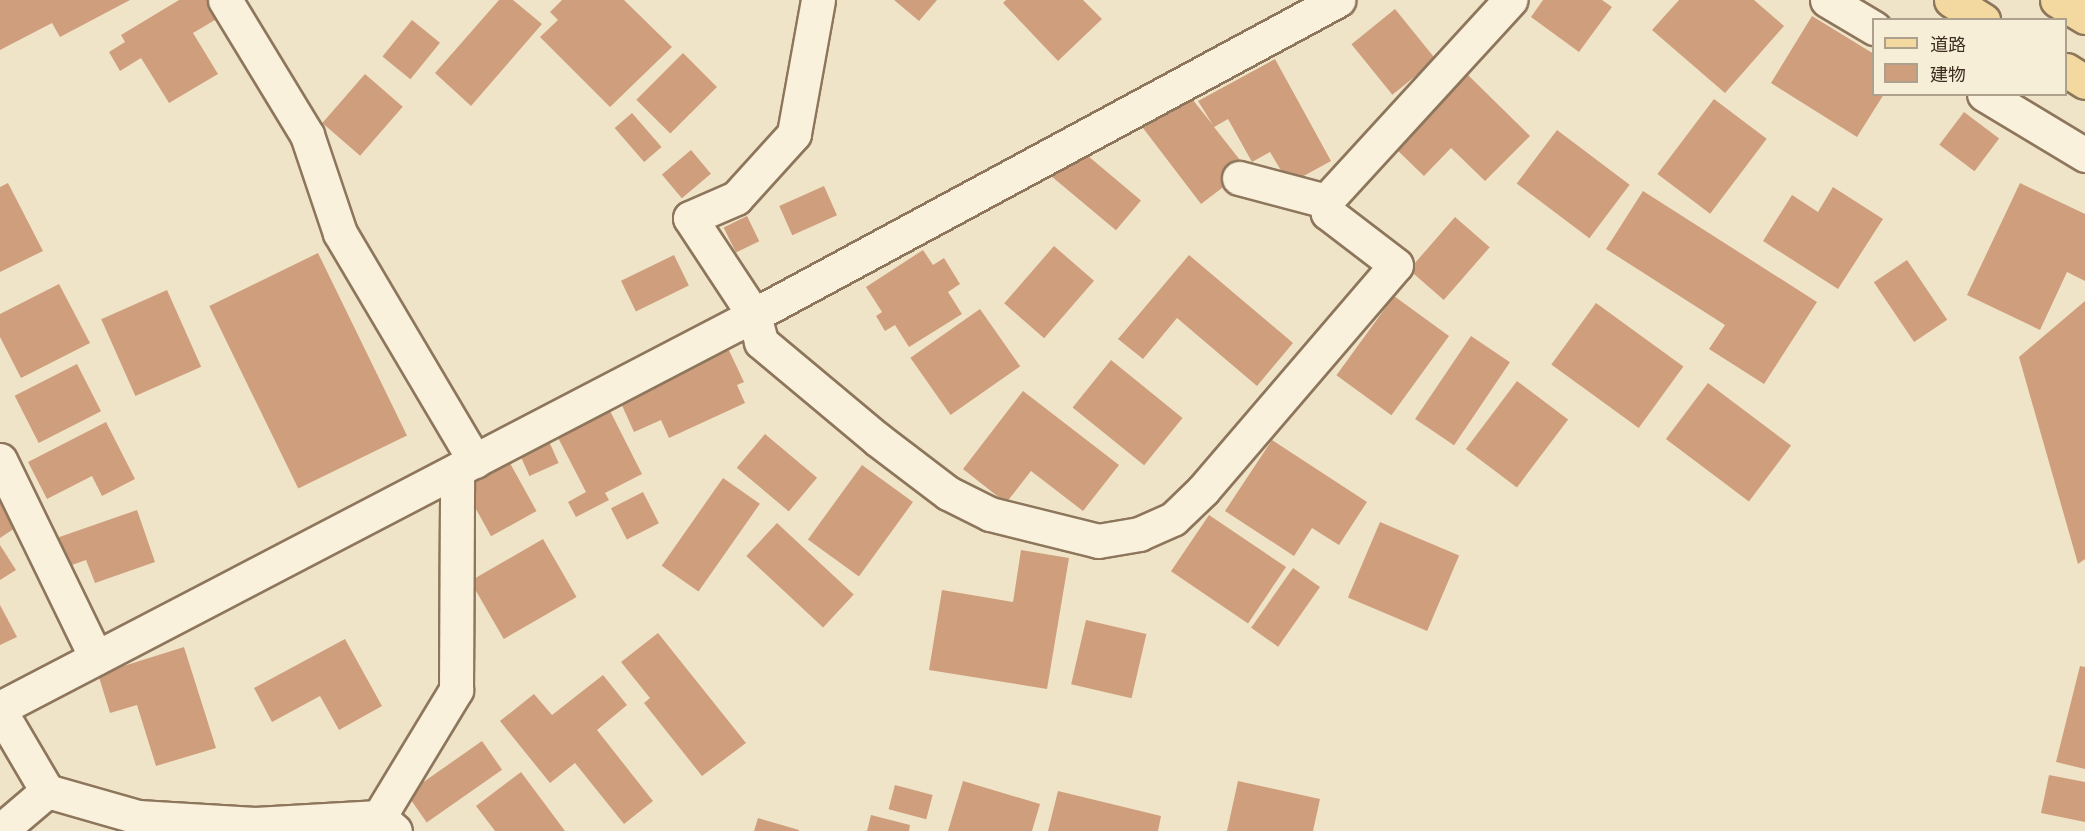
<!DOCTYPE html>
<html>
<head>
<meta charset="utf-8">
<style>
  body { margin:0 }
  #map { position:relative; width:2085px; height:831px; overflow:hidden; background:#f0e4c8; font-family:Lora,"Noto Sans JP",serif }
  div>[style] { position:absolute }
  .building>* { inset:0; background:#cf9f7d; transform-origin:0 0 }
  .roads { filter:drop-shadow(2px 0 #8d765c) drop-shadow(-2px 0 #8d765c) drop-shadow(0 2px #8d765c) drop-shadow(0 -2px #8d765c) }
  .minor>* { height:33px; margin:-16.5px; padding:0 16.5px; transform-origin:16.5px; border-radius:16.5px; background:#faf1dc }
  .major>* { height:33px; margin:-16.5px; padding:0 16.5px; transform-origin:16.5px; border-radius:16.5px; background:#f3d9a0 }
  span { translate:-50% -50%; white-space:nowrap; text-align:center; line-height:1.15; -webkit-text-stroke:6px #f7eed8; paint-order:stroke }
  .legend { position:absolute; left:1872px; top:18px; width:195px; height:78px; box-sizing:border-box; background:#f7eed8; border:2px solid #ada18e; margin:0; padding:8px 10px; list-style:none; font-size:18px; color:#3d2e20 }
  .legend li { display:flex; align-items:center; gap:12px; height:30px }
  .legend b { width:30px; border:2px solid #ada18e }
</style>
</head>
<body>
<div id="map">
  <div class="building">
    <i style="clip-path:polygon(0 0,130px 0,60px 37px,52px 23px,0 50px)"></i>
    <i style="clip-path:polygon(179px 0,209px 0,220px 17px,193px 33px,218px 74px,169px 103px,141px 58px,120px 71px,109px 52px,125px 42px,121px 35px)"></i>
    <i style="clip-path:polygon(499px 0,513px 0,542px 24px,471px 106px,435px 73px)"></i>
    <i style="clip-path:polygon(562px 0,624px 0,672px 47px,610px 107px,540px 37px,558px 20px,550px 12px)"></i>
    <i style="clip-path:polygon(894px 0,937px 0,919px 21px)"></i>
    <i style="clip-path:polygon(1006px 0,1083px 0,1102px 19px,1058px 61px,1003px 3px)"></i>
    <i style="clip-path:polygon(1543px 0,1602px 0,1612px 7px,1579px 52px,1531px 17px)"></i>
    <i style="clip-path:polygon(1679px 0,1754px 0,1784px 26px,1725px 93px,1652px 30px)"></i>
    <i style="left:1395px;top:9px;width:65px;height:56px;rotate:51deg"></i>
    <i style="clip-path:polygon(1812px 16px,1874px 54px,1874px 94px,1884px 94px,1857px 137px,1771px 83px)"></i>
    <i style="left:412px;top:20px;width:36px;height:47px;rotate:39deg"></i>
    <i style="left:683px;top:53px;width:48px;height:66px;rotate:45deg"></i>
    <i style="clip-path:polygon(1275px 59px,1331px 161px,1289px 184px,1270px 152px,1252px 162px,1228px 119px,1214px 127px,1247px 169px,1201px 204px,1143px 128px,1188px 94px,1213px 125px,1198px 101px)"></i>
    <i style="left:365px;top:74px;width:50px;height:65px;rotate:41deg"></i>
    <i style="clip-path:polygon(1468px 75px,1530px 136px,1485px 181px,1451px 148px,1424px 176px,1395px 148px)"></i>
    <i style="left:1714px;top:99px;width:66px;height:94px;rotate:37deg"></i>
    <i style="left:1964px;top:112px;width:44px;height:41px;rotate:37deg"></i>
    <i style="left:632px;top:113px;width:45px;height:23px;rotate:49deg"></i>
    <i style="left:1557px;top:130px;width:91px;height:67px;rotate:37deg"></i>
    <i style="left:1069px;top:140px;width:94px;height:39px;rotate:40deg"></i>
    <i style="left:691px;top:150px;width:31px;height:38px;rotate:50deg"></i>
    <i style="clip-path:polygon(8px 183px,43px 251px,0 272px,0 187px)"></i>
    <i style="clip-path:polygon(2020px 183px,2085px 214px,2085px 281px,2067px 272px,2040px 330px,1967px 295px)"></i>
    <i style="left:824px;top:186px;width:32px;height:49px;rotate:66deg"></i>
    <i style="clip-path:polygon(1833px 187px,1883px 219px,1838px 289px,1763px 241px,1792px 195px,1818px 212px)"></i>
    <i style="clip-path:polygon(1643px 191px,1817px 302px,1764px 384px,1709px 349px,1725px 325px,1606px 249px)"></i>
    <i style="left:747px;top:216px;width:28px;height:26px;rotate:64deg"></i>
    <i style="left:1455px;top:217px;width:46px;height:70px;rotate:41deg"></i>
    <i style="left:1054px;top:246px;width:53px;height:76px;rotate:41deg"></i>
    <i style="clip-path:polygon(923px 250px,933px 265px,944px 258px,960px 284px,948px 292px,962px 314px,909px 347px,895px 325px,885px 331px,876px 316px,882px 312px,866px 287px)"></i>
    <i style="left:318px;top:253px;width:203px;height:121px;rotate:64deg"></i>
    <i style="left:674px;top:255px;width:34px;height:59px;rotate:64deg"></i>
    <i style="clip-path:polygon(1189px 255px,1293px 343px,1257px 386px,1177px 318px,1143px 359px,1118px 339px)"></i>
    <i style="left:1907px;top:260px;width:72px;height:40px;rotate:56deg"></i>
    <i style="clip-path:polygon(59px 284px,90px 343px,21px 378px,0 337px,0 314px)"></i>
    <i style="left:167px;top:290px;width:84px;height:72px;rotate:66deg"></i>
    <i style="left:1394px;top:296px;width:68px;height:98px;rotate:36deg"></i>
    <i style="clip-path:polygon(2085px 301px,2085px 559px,2078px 564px,2019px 357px)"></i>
    <i style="left:1596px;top:303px;width:108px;height:76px;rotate:36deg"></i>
    <i style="left:980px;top:309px;width:70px;height:85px;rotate:55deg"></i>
    <i style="left:1471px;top:336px;width:47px;height:100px;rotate:34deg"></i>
    <i style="clip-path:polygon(725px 342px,744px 382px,737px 385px,745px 403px,669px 438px,661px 420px,634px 432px,616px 392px)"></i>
    <i style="left:1111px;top:360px;width:92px;height:61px;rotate:39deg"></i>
    <i style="left:77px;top:364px;width:53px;height:70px;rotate:63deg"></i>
    <i style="left:1517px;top:381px;width:64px;height:85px;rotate:37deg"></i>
    <i style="left:1708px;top:383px;width:104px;height:70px;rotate:37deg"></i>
    <i style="clip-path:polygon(1023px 391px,1119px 465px,1083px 511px,1031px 471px,1006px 503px,963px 469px)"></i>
    <i style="clip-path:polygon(605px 401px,642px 474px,605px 493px,609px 500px,576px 517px,568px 502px,586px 492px,553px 428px)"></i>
    <i style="clip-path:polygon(106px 422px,135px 479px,102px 496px,92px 476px,47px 499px,28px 462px)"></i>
    <i style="left:544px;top:430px;width:36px;height:32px;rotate:66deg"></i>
    <i style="left:765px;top:434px;width:68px;height:44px;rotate:40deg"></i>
    <i style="clip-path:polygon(1272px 440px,1367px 502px,1339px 545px,1312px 528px,1294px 556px,1225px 511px)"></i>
    <i style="left:506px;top:456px;width:63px;height:52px;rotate:61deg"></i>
    <i style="left:862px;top:465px;width:63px;height:92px;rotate:36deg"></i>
    <i style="left:723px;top:478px;width:45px;height:107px;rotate:35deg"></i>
    <i style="left:643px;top:492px;width:35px;height:36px;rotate:63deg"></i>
    <i style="clip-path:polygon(0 503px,15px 528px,0 538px)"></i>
    <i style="clip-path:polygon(137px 510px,155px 562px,95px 583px,86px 560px,58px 570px,48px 541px)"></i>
    <i style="left:1209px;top:515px;width:93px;height:68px;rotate:34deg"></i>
    <i style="left:1380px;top:522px;width:86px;height:82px;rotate:23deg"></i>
    <i style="left:777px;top:523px;width:105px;height:45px;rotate:43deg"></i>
    <i style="left:543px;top:539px;width:67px;height:84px;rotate:60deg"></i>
    <i style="clip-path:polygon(0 545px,16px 570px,0 580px)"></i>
    <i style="clip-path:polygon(1021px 550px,1069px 558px,1047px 689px,929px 670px,942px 590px,1013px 602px)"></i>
    <i style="left:1293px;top:568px;width:33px;height:73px;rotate:35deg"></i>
    <i style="clip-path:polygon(0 605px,17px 637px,0 645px)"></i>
    <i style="left:1086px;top:620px;width:62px;height:66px;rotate:13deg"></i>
    <i style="clip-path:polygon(658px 633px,746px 743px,702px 776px,644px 703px,650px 698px,621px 662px)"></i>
    <i style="clip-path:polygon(345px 639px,382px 706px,339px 730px,320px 696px,272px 722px,254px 688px)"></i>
    <i style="clip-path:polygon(184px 647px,216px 748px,156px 766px,137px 705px,110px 713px,98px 674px)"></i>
    <i style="clip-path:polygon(2080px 666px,2085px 667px,2085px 769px,2056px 762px)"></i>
    <i style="clip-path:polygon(603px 675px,627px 705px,597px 730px,653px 801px,624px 824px,575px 763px,550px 783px,500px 721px,534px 694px,552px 715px)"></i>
    <i style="left:482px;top:741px;width:35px;height:92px;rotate:55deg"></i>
    <i style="clip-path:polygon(521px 772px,565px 831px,495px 831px,476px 806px)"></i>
    <i style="clip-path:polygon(2049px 775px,2085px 782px,2085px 822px,2041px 813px)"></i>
    <i style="clip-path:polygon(963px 781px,1040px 804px,1032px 831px,948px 831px)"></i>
    <i style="clip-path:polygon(1238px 781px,1320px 799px,1313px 831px,1227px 831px)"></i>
    <i style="left:895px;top:785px;width:39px;height:25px;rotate:15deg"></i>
    <i style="clip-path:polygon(1058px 791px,1161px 816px,1158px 831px,1048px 831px)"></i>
    <i style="clip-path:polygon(871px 815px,910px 825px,909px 831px,867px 831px)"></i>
    <i style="clip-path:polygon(758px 818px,799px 830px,799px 831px,754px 831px)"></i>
  </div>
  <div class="roads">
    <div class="minor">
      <i style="left:225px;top:0;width:158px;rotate:58.7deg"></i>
      <i style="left:307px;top:135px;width:103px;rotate:71.4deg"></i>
      <i style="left:340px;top:233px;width:265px;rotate:59.4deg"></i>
      <i style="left:818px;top:0;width:136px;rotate:100.2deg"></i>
      <i style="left:794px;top:134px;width:86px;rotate:132.2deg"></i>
      <i style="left:736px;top:198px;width:50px;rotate:156.5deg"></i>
      <i style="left:690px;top:218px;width:116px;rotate:56.6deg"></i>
      <i style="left:754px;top:315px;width:28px;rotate:75deg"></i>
      <i style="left:761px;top:342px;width:151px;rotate:39.9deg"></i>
      <i style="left:877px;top:439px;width:89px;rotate:37.3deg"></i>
      <i style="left:948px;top:493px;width:47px;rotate:26.6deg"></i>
      <i style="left:990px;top:514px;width:111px;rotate:14deg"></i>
      <i style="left:1098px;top:541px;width:42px;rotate:-9.7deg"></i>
      <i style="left:1139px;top:534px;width:37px;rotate:-24deg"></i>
      <i style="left:1173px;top:519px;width:42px;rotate:-44deg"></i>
      <i style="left:1203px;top:490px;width:296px;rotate:-49.4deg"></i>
      <i style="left:1396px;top:265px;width:86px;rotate:-142.6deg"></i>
      <i style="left:1328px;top:213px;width:12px;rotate:-99deg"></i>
      <i style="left:1326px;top:201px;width:273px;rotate:-47.5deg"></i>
      <i style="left:1827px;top:0;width:55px;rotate:30.8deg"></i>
      <i style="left:1984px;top:94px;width:118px;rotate:31.1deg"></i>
      <i style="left:1239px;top:178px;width:90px;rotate:14.8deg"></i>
      <i style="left:0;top:460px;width:220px;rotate:64.1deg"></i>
      <i style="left:0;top:708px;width:850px;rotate:-27.53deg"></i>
      <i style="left:754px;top:315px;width:664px;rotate:-28.34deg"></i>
      <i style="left:0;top:711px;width:93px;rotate:59.6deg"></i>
      <i style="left:379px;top:817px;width:149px;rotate:-58.8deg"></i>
      <i style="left:456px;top:690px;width:220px;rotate:-89.7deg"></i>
      <i style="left:0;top:831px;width:62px;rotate:-40.4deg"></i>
      <i style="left:47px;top:791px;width:95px;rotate:15.9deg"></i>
      <i style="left:138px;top:817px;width:117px;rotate:3.4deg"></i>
      <i style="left:255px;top:824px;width:124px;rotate:-3.2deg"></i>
      <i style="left:379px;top:817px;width:21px;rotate:41deg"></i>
    </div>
    <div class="major">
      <i style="left:1951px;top:0;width:38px;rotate:32deg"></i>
      <i style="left:2057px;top:0;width:33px;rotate:31deg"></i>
      <i style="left:2066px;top:70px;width:22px;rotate:32deg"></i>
    </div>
  </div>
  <ul class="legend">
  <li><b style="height:8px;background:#f3d9a0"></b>道路</li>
  <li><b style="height:16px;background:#cf9f7d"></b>建物</li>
  </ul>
</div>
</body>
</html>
